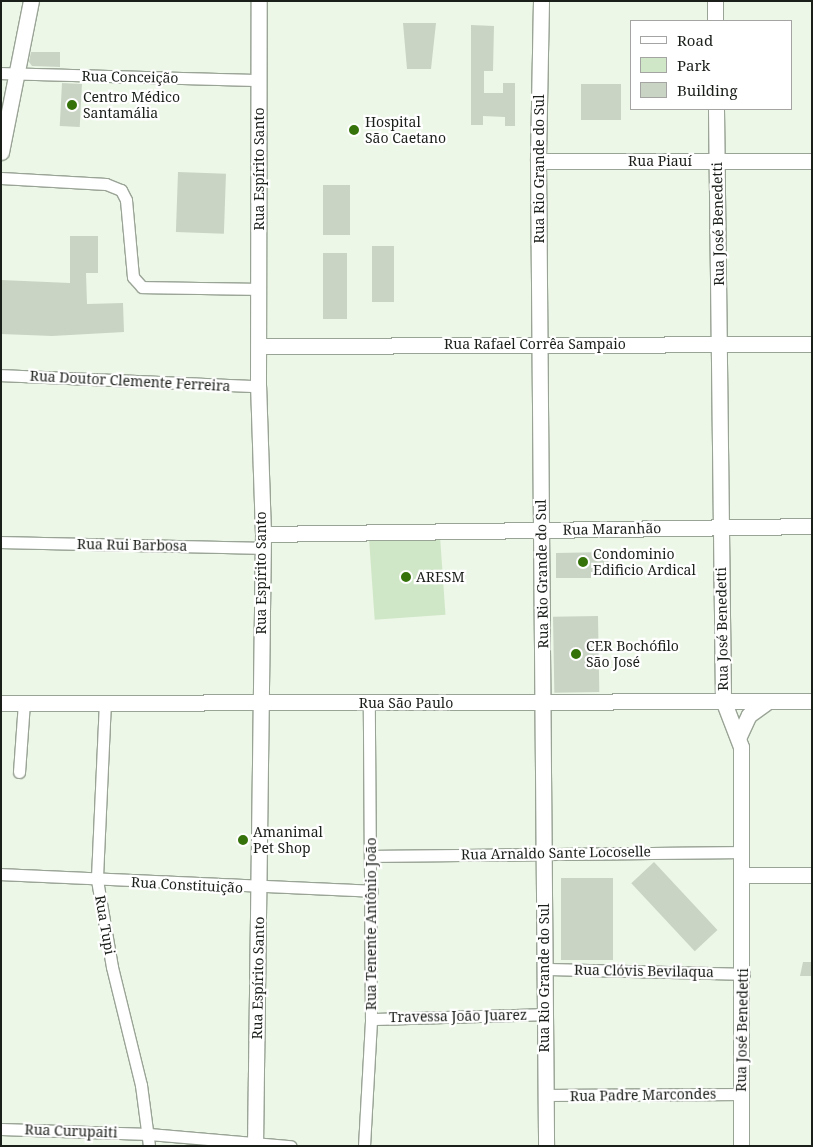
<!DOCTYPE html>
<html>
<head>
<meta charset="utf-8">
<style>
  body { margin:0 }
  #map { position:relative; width:813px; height:1147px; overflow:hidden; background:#edf7e8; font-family:"Noto Serif",serif }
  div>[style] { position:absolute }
  .green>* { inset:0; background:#d0e7c7; transform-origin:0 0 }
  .building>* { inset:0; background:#c9d4c5; transform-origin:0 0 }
  .roads { filter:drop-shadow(1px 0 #9aa496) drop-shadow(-1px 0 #9aa496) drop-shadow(0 1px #9aa496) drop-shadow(0 -1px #9aa496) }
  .street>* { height:11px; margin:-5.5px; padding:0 5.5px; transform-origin:5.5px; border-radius:5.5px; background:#fff }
  .secondary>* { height:15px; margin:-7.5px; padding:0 7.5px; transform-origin:7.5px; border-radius:7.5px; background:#fff }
  .dots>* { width:14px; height:14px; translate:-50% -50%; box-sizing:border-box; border:2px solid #fff; border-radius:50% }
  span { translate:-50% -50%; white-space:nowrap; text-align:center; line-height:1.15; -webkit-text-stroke:4.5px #fff; paint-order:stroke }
  .street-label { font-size:14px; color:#1b1f1a }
  .poi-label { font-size:14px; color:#1b1f1a }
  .left { translate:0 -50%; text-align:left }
  .frame { position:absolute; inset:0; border:2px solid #1b1f1a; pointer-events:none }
  .legend { position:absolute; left:630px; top:20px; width:162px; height:90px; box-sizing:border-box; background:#fff; border:1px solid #a4a5a3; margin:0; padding:6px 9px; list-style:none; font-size:15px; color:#1b1f1a }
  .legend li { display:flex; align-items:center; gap:10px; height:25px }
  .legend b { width:25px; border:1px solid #a4a5a3 }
</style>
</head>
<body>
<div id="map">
  <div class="green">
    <i style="left:440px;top:536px;width:79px;height:71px;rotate:86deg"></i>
  </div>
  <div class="building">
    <i style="clip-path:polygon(403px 23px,436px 23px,431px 69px,407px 69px)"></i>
    <i style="clip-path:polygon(471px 25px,494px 26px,493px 71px,484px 71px,484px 93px,503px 93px,503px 83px,515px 83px,515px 126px,505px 126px,505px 117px,483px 116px,483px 125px,471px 125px)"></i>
    <i style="clip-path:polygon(31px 52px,60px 52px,60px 67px,32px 66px,29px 62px)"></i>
    <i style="left:62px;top:83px;width:20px;height:43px;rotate:3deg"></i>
    <i style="left:581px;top:84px;width:40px;height:36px"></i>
    <i style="left:178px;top:172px;width:48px;height:60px;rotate:2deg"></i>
    <i style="left:323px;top:185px;width:27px;height:50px"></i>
    <i style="clip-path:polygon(70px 236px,98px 236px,98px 273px,86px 273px,87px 304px,123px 303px,124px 332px,52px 336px,1px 334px,1px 280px,70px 283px)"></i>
    <i style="left:394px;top:246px;width:56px;height:22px;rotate:90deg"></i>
    <i style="left:323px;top:253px;width:24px;height:66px"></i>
    <i style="clip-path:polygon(609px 552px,609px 571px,591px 572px,591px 578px,556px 578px,556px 553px)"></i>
    <i style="left:598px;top:616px;width:76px;height:45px;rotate:89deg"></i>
    <i style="left:654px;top:862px;width:93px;height:31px;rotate:47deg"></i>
    <i style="left:561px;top:878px;width:52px;height:82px"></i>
    <i style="clip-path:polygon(803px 962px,812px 962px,812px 976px,800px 976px)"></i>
  </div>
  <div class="roads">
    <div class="street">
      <i style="left:1px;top:73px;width:258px;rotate:1.6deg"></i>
      <i style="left:1px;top:178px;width:105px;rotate:3.3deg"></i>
      <i style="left:106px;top:184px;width:16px;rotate:22deg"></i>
      <i style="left:121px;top:190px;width:11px;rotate:63deg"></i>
      <i style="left:126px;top:200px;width:77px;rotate:84.8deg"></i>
      <i style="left:133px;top:277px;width:13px;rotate:48deg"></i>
      <i style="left:142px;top:287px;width:116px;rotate:1deg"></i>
      <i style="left:1px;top:375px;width:257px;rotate:2.5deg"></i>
      <i style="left:1px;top:542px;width:261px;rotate:1.3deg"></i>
      <i style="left:105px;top:701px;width:179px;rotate:92.6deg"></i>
      <i style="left:97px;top:880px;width:88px;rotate:80.2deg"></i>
      <i style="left:112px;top:967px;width:122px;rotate:76.2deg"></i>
      <i style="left:141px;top:1085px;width:62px;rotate:82.5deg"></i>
      <i style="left:19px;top:772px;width:69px;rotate:-85.9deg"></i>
      <i style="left:372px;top:856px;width:369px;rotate:-0.6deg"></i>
      <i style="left:1px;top:874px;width:371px;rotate:2.6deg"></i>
      <i style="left:544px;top:969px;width:200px;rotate:1.4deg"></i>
      <i style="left:371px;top:1019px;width:174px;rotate:-1.6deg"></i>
      <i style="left:545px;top:1095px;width:196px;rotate:-0.3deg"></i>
      <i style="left:1px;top:1129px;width:148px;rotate:1.9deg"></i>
      <i style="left:149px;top:1134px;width:142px;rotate:4.9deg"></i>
      <i style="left:364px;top:1146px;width:127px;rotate:-86.8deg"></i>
      <i style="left:371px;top:1019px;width:317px;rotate:-90.4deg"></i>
    </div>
    <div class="secondary">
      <i style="left:541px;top:1px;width:160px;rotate:91.1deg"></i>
      <i style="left:538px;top:161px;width:985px;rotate:89.53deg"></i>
      <i style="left:715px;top:1px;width:20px;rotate:90deg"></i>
      <i style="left:716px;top:109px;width:591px;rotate:89.32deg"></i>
      <i style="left:723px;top:700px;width:50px;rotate:69deg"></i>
      <i style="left:741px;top:747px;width:399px;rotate:90deg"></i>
      <i style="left:1px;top:152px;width:154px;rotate:-78.8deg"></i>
      <i style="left:538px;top:161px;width:274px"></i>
      <i style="left:259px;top:346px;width:553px;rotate:-0.21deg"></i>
      <i style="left:263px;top:534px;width:549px;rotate:-0.83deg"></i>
      <i style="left:1px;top:703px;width:811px;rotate:-0.14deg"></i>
      <i style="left:739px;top:736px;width:23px;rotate:-65deg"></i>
      <i style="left:749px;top:715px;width:24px;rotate:-36deg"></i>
      <i style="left:742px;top:875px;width:70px"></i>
      <i style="left:255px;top:1146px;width:612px;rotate:-89.25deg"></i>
      <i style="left:263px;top:534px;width:148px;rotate:-91.9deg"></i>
      <i style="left:258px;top:386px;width:385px;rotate:-89.9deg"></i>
    </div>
  </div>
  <div class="dots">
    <i style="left:72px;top:105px;background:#35730a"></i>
    <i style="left:354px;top:130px;background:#35730a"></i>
    <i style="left:583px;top:562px;background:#35730a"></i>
    <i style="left:406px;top:577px;background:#35730a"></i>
    <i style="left:576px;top:654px;background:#35730a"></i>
    <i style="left:243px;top:840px;background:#35730a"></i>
  </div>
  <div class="street-label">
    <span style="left:130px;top:77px;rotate:1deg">Rua Conceição</span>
    <span style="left:660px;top:161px">Rua Piauí</span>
    <span style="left:259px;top:169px;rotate:-90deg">Rua Espírito Santo</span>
    <span style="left:539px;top:169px;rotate:-90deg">Rua Rio Grande do Sul</span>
    <span style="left:718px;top:224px;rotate:-91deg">Rua José Benedetti</span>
    <span style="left:535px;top:344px">Rua Rafael Corrêa Sampaio</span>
    <span style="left:130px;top:381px;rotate:3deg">Rua Doutor Clemente Ferreira</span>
    <span style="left:612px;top:529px;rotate:-1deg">Rua Maranhão</span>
    <span style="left:132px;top:545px;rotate:1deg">Rua Rui Barbosa</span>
    <span style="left:261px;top:573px;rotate:-90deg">Rua Espírito Santo</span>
    <span style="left:542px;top:574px;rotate:-91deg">Rua Rio Grande do Sul</span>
    <span style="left:722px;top:629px;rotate:-91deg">Rua José Benedetti</span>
    <span style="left:406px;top:703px">Rua São Paulo</span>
    <span style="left:556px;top:853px;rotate:-1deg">Rua Arnaldo Sante Locoselle</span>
    <span style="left:187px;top:885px;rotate:3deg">Rua Constituição</span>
    <span style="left:371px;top:924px;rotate:-90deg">Rua Tenente Antônio João</span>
    <span style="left:105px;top:925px;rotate:80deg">Rua Tupi</span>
    <span style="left:644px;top:971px;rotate:1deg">Rua Clóvis Bevilaqua</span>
    <span style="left:258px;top:978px;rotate:-89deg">Rua Espírito Santo</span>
    <span style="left:544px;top:978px;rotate:-90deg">Rua Rio Grande do Sul</span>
    <span style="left:458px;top:1016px;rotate:-1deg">Travessa João Juarez</span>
    <span style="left:742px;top:1030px;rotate:-89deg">Rua José Benedetti</span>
    <span style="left:643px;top:1095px;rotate:-1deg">Rua Padre Marcondes</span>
    <span style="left:71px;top:1131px;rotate:2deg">Rua Curupaiti</span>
  </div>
  <div class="poi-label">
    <span class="left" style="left:83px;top:105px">Centro Médico<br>Santamália</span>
    <span class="left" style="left:365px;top:130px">Hospital<br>São Caetano</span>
    <span class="left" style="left:593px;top:562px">Condominio<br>Edificio Ardical</span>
    <span class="left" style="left:416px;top:577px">ARESM</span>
    <span class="left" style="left:586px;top:654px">CER Bochófilo<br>São José</span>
    <span class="left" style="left:253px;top:840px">Amanimal<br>Pet Shop</span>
  </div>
  <div class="frame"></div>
  <ul class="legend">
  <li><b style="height:6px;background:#fff"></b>Road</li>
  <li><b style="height:14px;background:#d0e7c7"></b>Park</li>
  <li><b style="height:14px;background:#c9d4c5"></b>Building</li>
  </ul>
</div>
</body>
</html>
